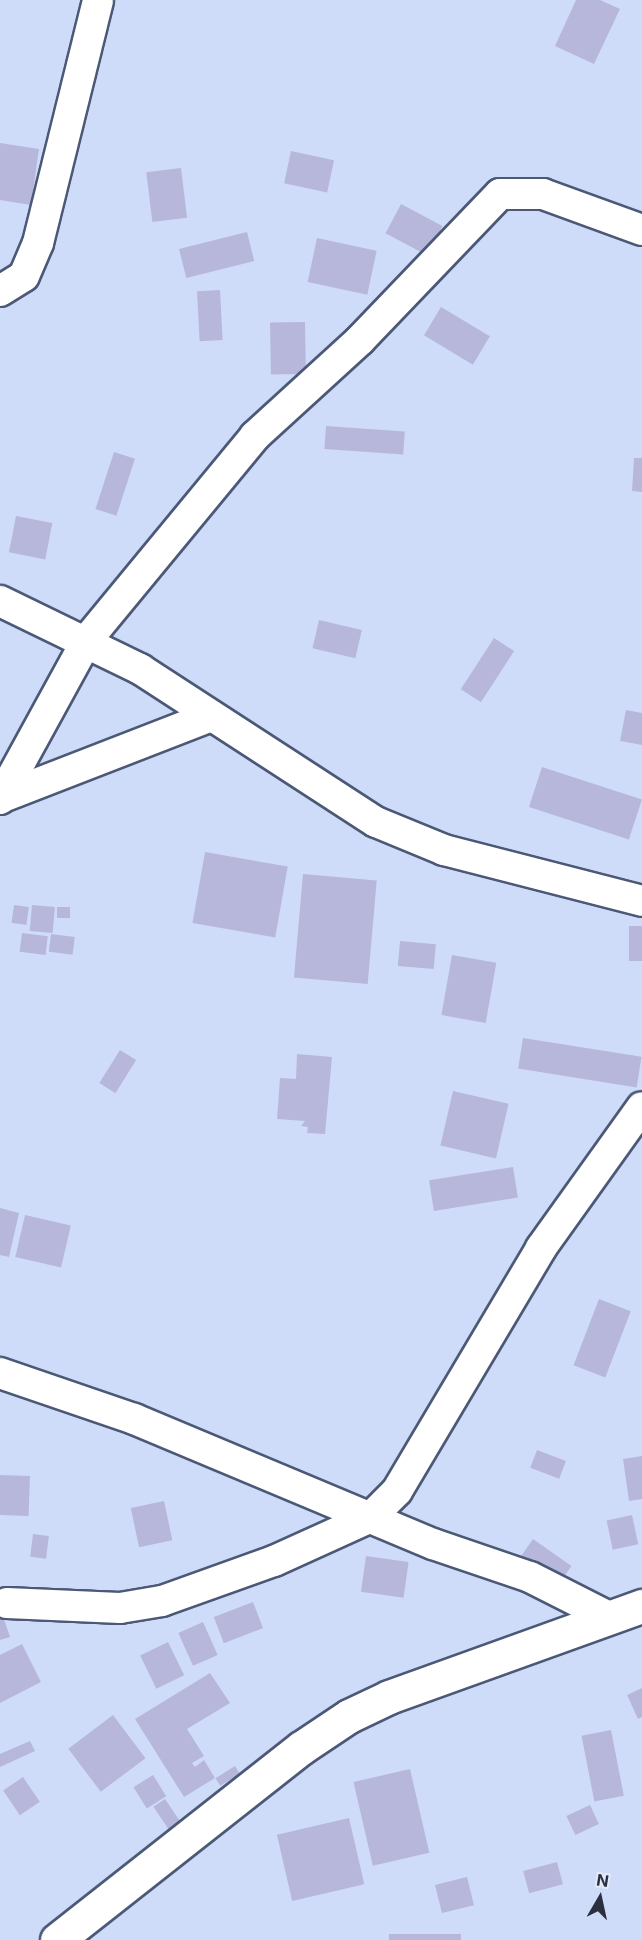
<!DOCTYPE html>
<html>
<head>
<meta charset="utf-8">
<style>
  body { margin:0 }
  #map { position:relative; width:642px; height:1940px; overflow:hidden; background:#cfdcf9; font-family:Inter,sans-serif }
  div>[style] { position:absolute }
  .building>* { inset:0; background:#b7b7dc; transform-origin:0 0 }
  .roads { filter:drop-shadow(2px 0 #4b5977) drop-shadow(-2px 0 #4b5977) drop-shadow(0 2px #4b5977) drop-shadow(0 -2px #4b5977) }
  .street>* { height:30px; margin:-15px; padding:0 15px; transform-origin:15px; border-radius:15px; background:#fff }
  .secondary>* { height:33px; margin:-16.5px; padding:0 16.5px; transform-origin:16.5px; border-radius:16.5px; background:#fff }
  span { translate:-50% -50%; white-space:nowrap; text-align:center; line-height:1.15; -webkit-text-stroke:4.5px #e3eaf8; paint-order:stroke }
  .north { position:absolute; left:570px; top:1868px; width:60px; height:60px; -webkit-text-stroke:4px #e3eaf8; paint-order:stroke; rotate:9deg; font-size:16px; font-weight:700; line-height:24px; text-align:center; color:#2a303e }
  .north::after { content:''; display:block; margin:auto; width:21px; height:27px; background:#2a303e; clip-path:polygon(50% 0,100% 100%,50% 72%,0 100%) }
</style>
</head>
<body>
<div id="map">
  <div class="building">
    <i style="clip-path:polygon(576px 0,600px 0,620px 9px,594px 64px,555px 46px)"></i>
    <i style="clip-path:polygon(0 143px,39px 149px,31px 205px,0 200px)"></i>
    <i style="left:291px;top:151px;width:44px;height:33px;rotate:12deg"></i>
    <i style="left:181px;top:168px;width:50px;height:35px;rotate:83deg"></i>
    <i style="left:401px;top:204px;width:47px;height:33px;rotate:28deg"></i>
    <i style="left:247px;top:232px;width:30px;height:70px;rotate:76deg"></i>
    <i style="left:317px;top:238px;width:61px;height:45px;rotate:12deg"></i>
    <i style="left:220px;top:290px;width:50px;height:23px;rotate:87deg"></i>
    <i style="left:441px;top:307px;width:57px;height:33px;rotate:31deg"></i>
    <i style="left:305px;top:322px;width:52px;height:35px;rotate:89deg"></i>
    <i style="left:326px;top:426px;width:79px;height:23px;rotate:4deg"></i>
    <i style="left:114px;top:452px;width:22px;height:60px;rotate:18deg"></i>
    <i style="clip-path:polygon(634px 458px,642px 458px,642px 492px,632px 491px)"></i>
    <i style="left:16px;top:516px;width:37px;height:37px;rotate:11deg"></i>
    <i style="left:319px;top:620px;width:44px;height:29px;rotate:13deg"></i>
    <i style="left:494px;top:638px;width:24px;height:61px;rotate:33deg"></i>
    <i style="clip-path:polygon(626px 710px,642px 713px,642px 745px,620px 741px)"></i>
    <i style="left:542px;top:767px;width:105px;height:42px;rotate:18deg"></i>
    <i style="left:205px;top:852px;width:84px;height:72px;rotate:10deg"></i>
    <i style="left:303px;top:874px;width:74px;height:104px;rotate:5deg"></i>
    <i style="left:14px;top:905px;width:15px;height:18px;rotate:8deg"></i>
    <i style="left:32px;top:905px;width:23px;height:26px;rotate:5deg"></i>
    <i style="left:57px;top:907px;width:13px;height:11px"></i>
    <i style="left:629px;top:926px;width:13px;height:35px"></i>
    <i style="left:22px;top:933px;width:26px;height:19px;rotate:7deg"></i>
    <i style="left:51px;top:934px;width:24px;height:18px;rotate:7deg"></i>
    <i style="left:400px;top:941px;width:36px;height:25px;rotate:5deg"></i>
    <i style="left:452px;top:955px;width:45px;height:61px;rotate:10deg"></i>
    <i style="left:523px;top:1038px;width:120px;height:31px;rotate:9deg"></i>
    <i style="left:120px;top:1050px;width:19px;height:39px;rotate:32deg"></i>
    <i style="clip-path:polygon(297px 1054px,332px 1057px,325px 1134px,307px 1133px,308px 1127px,301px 1126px,305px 1121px,277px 1119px,280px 1078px,296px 1079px)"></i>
    <i style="left:453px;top:1091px;width:57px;height:56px;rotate:13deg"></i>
    <i style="left:513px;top:1167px;width:31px;height:85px;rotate:81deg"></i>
    <i style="clip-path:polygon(0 1208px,19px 1213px,9px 1257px,0 1255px)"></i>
    <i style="left:25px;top:1215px;width:47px;height:43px;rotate:13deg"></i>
    <i style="left:599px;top:1299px;width:34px;height:71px;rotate:21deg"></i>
    <i style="left:537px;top:1450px;width:31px;height:19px;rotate:21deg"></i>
    <i style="clip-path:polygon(642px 1456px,642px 1499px,629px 1501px,623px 1459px)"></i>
    <i style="left:0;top:1475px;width:30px;height:40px;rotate:2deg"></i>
    <i style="left:164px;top:1501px;width:40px;height:34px;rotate:78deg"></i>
    <i style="left:632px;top:1515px;width:30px;height:26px;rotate:78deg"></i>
    <i style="left:33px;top:1534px;width:16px;height:23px;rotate:7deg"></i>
    <i style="left:533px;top:1539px;width:47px;height:21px;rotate:35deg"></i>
    <i style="left:366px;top:1556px;width:43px;height:36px;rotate:8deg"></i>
    <i style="left:253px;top:1602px;width:28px;height:42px;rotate:69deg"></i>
    <i style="clip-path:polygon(3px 1616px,10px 1637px,0 1640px,0 1617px)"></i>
    <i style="left:203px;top:1622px;width:36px;height:27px;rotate:66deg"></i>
    <i style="left:168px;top:1642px;width:37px;height:31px;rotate:64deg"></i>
    <i style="clip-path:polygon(22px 1644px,41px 1682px,0 1703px,0 1655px)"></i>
    <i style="clip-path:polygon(210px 1673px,230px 1703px,187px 1729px,204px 1756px,192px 1763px,195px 1767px,204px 1760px,215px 1778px,184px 1797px,135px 1719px)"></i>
    <i style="clip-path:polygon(642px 1688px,642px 1717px,638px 1719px,627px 1695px)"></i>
    <i style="left:113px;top:1715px;width:54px;height:56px;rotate:53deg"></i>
    <i style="left:611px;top:1730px;width:67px;height:30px;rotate:79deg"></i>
    <i style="clip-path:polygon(30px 1741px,35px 1751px,0 1767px,0 1754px)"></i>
    <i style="left:235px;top:1766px;width:9px;height:23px;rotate:58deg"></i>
    <i style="left:410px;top:1769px;width:86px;height:58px;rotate:77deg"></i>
    <i style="left:153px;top:1775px;width:25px;height:23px;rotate:58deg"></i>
    <i style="left:23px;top:1777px;width:30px;height:24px;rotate:56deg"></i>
    <i style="left:165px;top:1799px;width:29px;height:14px;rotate:56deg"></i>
    <i style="left:590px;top:1805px;width:21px;height:26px;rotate:65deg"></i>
    <i style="left:349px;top:1818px;width:68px;height:74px;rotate:77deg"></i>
    <i style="left:557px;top:1862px;width:23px;height:35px;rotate:75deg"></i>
    <i style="left:467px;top:1877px;width:29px;height:33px;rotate:76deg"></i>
    <i style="left:389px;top:1934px;width:72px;height:6px"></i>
  </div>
  <div class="roads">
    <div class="street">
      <i style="left:0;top:291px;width:28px;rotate:-32deg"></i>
      <i style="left:24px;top:276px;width:36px;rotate:-67deg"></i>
      <i style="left:38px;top:243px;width:250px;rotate:-76.1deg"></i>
      <i style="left:0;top:601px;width:156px;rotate:25.9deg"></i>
      <i style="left:140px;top:669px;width:281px;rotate:33deg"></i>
      <i style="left:376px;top:822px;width:74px;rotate:22.4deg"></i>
      <i style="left:444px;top:850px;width:204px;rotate:14.4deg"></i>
      <i style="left:0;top:798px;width:226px;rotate:-21.2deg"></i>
      <i style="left:0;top:799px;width:181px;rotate:-61.3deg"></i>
      <i style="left:87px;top:640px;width:264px;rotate:-50.5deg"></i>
      <i style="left:255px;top:436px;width:142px;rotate:-42.4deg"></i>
      <i style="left:360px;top:340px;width:202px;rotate:-46.2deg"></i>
      <i style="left:500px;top:194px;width:43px"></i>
      <i style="left:543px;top:194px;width:105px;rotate:20deg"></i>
      <i style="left:0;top:1373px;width:142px;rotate:18.9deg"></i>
      <i style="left:134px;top:1419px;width:324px;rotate:22.7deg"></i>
      <i style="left:433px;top:1544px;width:102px;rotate:18.8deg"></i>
      <i style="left:530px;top:1577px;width:91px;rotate:26.8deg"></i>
      <i style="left:7px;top:1603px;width:113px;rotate:2.5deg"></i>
      <i style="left:120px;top:1608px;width:43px;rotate:-9.5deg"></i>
      <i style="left:162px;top:1601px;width:119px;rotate:-19.7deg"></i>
      <i style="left:274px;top:1561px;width:107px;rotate:-24.4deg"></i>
      <i style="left:371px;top:1517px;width:37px;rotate:-45deg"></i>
      <i style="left:397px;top:1491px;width:282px;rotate:-59.3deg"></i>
      <i style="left:541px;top:1248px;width:173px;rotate:-54.4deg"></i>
    </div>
    <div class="secondary">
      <i style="left:57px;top:1940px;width:310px;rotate:-38.2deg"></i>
      <i style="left:301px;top:1748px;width:58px;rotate:-33.7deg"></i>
      <i style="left:349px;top:1716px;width:44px;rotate:-25.4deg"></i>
      <i style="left:389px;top:1697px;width:269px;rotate:-19.8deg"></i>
    </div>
  </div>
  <div class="north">N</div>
</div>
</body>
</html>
